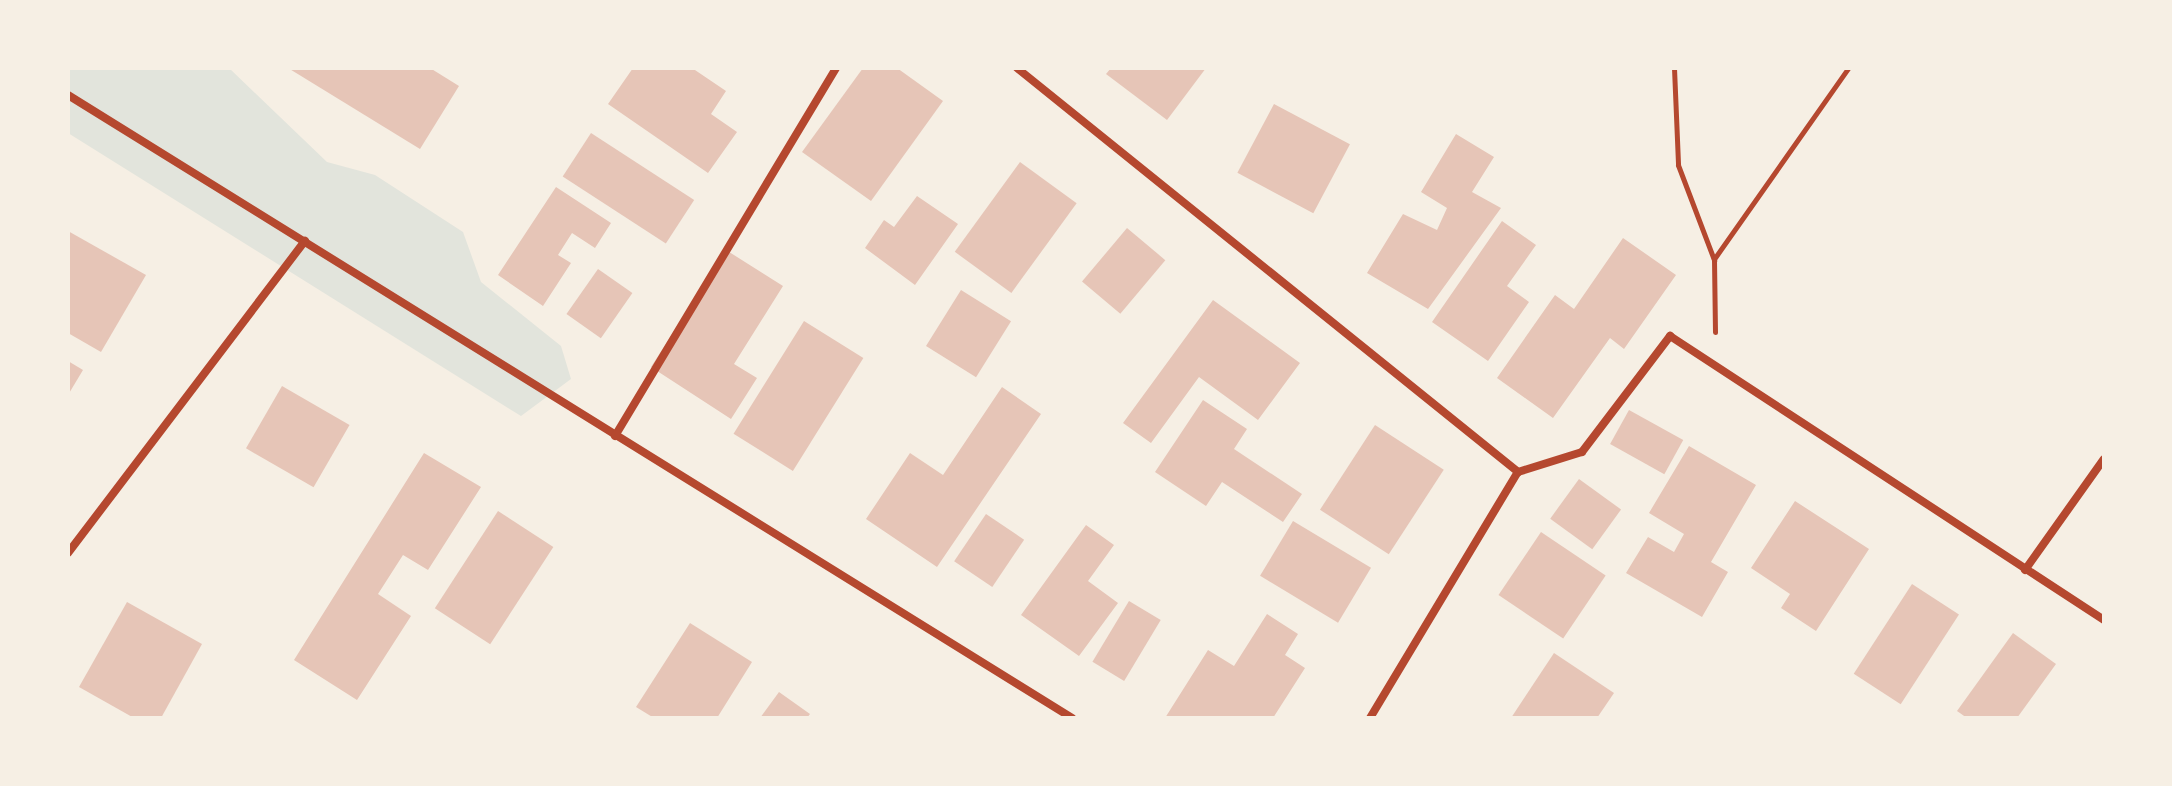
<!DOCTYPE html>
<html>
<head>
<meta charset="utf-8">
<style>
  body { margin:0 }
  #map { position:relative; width:2172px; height:786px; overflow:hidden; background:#f6efe4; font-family:Montserrat,sans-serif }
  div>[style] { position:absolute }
  .green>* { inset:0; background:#e2e4dc }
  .building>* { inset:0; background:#e6c5b7; transform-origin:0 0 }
  .path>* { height:5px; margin:-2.5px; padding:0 2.5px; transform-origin:2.5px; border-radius:2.5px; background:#b5482f }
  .minor>* { height:8px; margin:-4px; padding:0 4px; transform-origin:4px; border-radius:4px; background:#b5482f }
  span { translate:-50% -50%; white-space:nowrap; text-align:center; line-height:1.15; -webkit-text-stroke:6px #f6efe4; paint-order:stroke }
  .frame { position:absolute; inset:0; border:70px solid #f6efe4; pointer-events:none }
</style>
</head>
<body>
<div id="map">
  <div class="green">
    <i style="clip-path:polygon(68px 68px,229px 68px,327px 162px,375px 175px,463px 232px,481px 282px,561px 346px,571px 379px,521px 416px,68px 133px)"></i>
  </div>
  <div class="building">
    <i style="clip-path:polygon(288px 68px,430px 68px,459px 86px,420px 149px)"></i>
    <i style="clip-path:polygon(633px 68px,692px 68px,726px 91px,711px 114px,737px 132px,708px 173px,608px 104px)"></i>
    <i style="clip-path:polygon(863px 68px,897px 68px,943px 101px,871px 201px,802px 152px)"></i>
    <i style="clip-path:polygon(1111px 68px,1206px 68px,1167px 120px,1106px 74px)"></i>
    <i style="left:1274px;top:104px;width:86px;height:78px;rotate:28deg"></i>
    <i style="left:591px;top:133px;width:123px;height:52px;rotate:33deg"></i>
    <i style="clip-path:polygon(1456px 134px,1494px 157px,1472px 192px,1501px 208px,1428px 309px,1367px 273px,1403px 214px,1437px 230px,1447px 208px,1421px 192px)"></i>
    <i style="left:1020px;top:162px;width:70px;height:111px;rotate:36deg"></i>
    <i style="clip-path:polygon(556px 187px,611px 223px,595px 248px,572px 233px,558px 255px,571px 263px,543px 306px,498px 275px)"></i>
    <i style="clip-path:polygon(917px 196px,958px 224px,915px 285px,865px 248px,884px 220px,894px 227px)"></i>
    <i style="clip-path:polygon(1502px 221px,1536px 245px,1507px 286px,1529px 302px,1488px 361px,1432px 322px)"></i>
    <i style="left:1127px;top:228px;width:50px;height:70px;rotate:40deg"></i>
    <i style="clip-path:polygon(68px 231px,146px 275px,101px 352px,68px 333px)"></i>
    <i style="clip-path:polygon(1623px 238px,1676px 275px,1624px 349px,1610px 338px,1553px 418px,1497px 378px,1555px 295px,1574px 309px)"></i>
    <i style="clip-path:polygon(726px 250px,783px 286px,734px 364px,757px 378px,731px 419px,651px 367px)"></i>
    <i style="left:598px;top:269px;width:42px;height:55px;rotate:35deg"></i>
    <i style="left:961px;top:290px;width:59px;height:66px;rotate:32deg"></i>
    <i style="clip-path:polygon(1213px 300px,1300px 363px,1258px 420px,1199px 377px,1151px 443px,1123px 423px)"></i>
    <i style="left:804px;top:321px;width:70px;height:133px;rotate:32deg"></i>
    <i style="clip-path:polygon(68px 361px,83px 370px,68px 395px)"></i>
    <i style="left:282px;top:386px;width:78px;height:72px;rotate:30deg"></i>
    <i style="clip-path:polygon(1002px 387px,1041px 414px,937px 567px,866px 519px,910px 453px,943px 475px)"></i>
    <i style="clip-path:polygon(1203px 400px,1247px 429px,1234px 449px,1302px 494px,1283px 522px,1222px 482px,1206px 506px,1155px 472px)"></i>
    <i style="left:1629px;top:410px;width:62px;height:39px;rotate:29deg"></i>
    <i style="left:1375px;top:425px;width:82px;height:101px;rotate:33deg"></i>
    <i style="clip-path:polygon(1689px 446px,1756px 485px,1711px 562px,1728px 572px,1702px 617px,1626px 573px,1648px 537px,1674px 552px,1684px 534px,1649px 513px)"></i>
    <i style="clip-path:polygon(424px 453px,481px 487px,428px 570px,403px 555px,378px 594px,411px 616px,357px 700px,294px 660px)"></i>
    <i style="left:1579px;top:479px;width:52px;height:49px;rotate:36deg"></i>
    <i style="clip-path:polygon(1795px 501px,1869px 549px,1816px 631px,1781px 608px,1790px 594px,1751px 568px)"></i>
    <i style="left:498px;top:511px;width:66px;height:116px;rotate:33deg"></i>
    <i style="left:986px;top:514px;width:46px;height:57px;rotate:34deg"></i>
    <i style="left:1293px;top:521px;width:91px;height:64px;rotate:31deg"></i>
    <i style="clip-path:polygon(1086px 525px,1114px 545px,1088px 581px,1118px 603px,1079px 656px,1021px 615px)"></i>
    <i style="left:1541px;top:532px;width:78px;height:76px;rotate:34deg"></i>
    <i style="left:1912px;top:584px;width:56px;height:107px;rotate:33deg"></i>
    <i style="left:1129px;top:601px;width:37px;height:71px;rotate:31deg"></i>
    <i style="clip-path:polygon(127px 602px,202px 644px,161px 718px,134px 718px,79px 687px)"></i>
    <i style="clip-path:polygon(1267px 614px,1298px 634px,1285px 655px,1305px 668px,1273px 718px,1165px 718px,1208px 650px,1234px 666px)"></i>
    <i style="clip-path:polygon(690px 623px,752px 662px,717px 718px,654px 718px,636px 707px)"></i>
    <i style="clip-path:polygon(2013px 633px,2056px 664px,2017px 718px,1967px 718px,1957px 711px)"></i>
    <i style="clip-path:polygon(1554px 653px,1614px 693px,1597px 718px,1511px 718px)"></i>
    <i style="clip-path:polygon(779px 692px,810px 714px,807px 718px,760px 718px)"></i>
  </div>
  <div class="path">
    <i style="left:1674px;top:68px;width:97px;rotate:87.6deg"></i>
    <i style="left:1678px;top:165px;width:102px;rotate:69.2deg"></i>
    <i style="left:1714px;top:260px;width:72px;rotate:89.2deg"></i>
    <i style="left:1714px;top:259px;width:233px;rotate:-54.9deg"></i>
  </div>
  <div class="minor">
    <i style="left:1017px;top:68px;width:644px;rotate:38.88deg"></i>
    <i style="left:68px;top:95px;width:1182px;rotate:31.82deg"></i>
    <i style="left:615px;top:436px;width:429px;rotate:-59deg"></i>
    <i style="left:68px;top:553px;width:392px;rotate:-52.8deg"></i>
    <i style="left:2025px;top:570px;width:136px;rotate:-54.6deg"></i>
    <i style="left:1370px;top:718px;width:287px;rotate:-59deg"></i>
    <i style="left:1518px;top:472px;width:67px;rotate:-17.4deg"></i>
    <i style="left:1582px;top:452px;width:146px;rotate:-52.8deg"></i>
    <i style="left:1670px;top:336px;width:519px;rotate:33.2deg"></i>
  </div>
  <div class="frame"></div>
</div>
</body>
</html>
